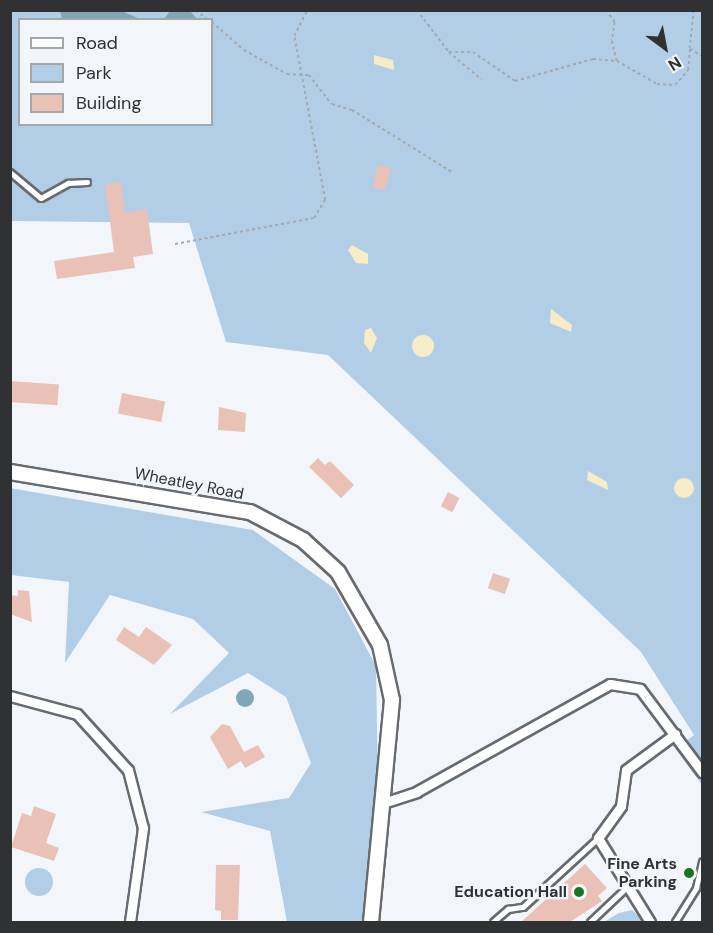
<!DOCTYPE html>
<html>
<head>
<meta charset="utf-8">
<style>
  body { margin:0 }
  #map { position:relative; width:713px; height:933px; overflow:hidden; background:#f2f6fa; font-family:"DM Sans",sans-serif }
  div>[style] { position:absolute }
  .green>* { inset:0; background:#b2cee7 }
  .round { border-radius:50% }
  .sand>* { inset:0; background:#f6ecc7 }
  .water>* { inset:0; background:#80a6b7 }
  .building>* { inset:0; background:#e9c1b7; transform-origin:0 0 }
  .path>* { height:1.5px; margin-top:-0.75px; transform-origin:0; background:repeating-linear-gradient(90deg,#a6a9ac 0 3px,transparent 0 6px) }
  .roads { filter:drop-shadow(2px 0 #676a6e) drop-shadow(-2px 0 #676a6e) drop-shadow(0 2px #676a6e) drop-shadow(0 -2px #676a6e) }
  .lane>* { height:4.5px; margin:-2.25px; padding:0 2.25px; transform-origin:2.25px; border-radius:2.25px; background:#fff }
  .street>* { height:9px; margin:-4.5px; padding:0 4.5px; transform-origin:4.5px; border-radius:4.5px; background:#fff }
  .secondary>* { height:14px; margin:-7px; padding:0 7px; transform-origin:7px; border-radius:7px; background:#fff }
  .dots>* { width:16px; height:16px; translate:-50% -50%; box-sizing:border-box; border:3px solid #f2f6fa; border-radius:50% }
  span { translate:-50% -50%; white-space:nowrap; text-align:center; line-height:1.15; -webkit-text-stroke:4.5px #f2f6fa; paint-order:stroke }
  .street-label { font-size:16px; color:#2f3132 }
  .poi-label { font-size:16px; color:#2f3132; font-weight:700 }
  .right { translate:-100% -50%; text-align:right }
  .frame { position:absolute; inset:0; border:12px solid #2f3132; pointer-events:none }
  .legend { position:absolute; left:18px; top:18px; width:195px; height:108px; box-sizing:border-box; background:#f2f6fa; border:2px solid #a4a7aa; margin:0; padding:8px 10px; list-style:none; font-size:18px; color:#2f3132 }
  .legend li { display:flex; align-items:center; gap:12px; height:30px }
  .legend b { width:30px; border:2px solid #a4a7aa }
  .north { position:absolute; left:635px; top:18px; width:60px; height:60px; -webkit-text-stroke:4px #f2f6fa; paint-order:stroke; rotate:148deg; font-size:16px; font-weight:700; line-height:24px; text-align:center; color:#2f3132 }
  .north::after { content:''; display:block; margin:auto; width:21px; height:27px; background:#2f3132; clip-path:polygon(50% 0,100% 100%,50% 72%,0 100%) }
</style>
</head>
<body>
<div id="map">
  <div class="green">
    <i style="clip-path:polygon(evenodd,11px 11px,702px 11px,702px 785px,676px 749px,694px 735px,641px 652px,328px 355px,226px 342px,189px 223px,11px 221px,11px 11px,20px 20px,212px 20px,212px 124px,20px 124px,20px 20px)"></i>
    <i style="clip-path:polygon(10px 488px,253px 530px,335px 589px,376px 666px,378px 789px,363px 922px,287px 922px,270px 831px,201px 812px,289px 798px,311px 763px,286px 697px,248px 673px,170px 714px,229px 653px,193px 619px,110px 595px,65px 663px,69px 582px,11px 575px)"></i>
    <i class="round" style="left:25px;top:868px;width:28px;height:28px"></i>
    <i style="clip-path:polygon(632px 910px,645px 922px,604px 922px,619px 913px)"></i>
  </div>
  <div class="sand">
    <i style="clip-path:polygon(374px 55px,393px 60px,394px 70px,374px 64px)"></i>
    <i style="clip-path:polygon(352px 245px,368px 254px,368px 264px,356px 263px,348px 250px)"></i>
    <i style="clip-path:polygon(551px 309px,572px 325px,571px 332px,550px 323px)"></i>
    <i style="clip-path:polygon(371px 328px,377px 338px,371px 353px,364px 343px,365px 330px)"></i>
    <i class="round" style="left:412px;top:335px;width:22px;height:22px"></i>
    <i style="clip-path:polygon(588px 471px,607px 482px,608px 490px,587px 480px)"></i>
    <i class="round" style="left:674px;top:478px;width:20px;height:20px"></i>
  </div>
  <div class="water">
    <i style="clip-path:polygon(60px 11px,122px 11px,140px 19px,62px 19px)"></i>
    <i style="clip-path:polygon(170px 11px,190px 11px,197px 19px,164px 19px)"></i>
    <i class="round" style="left:236px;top:689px;width:18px;height:18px"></i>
  </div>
  <div class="building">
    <i style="left:378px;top:165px;width:13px;height:23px;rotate:13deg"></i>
    <i style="clip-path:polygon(121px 182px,125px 213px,147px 209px,153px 254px,133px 257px,135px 268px,57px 279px,54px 261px,114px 252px,105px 184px)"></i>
    <i style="left:10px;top:381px;width:49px;height:21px;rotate:4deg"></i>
    <i style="left:122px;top:393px;width:44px;height:21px;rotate:11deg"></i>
    <i style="clip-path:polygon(219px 407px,246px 413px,245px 432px,218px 430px)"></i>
    <i style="clip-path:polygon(318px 458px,325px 465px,330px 461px,354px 485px,341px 498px,309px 467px)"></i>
    <i style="left:448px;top:492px;width:13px;height:16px;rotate:27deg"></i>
    <i style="left:493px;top:573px;width:18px;height:16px;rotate:19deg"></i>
    <i style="clip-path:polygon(18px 590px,29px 591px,32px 622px,10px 614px,10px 595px,18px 596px)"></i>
    <i style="clip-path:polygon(124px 627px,139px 637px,146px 627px,172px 645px,154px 665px,116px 640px)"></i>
    <i style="clip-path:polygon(222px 724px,230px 726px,244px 752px,258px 745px,265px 757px,245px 768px,241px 761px,228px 769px,210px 737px)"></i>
    <i style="clip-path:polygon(34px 806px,56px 814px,46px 843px,59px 848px,54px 861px,11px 847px,22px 813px,31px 816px)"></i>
    <i style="clip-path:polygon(585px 864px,607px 888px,598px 896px,602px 901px,570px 922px,521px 922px)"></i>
    <i style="clip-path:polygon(216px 865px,240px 865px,238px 920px,221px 920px,221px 911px,215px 910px)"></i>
  </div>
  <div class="path">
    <i style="left:196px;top:10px;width:16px;rotate:40deg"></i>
    <i style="left:417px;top:10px;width:53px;rotate:52.7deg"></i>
    <i style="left:449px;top:52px;width:43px;rotate:40.3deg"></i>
    <i style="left:606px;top:10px;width:15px;rotate:53deg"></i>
    <i style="left:615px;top:22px;width:19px;rotate:99deg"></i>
    <i style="left:612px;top:41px;width:21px;rotate:76deg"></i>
    <i style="left:617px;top:61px;width:46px;rotate:29.9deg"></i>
    <i style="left:657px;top:84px;width:18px;rotate:3deg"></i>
    <i style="left:675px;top:85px;width:20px;rotate:-49deg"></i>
    <i style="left:688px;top:70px;width:21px;rotate:-85deg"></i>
    <i style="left:694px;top:10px;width:39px;rotate:96deg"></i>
    <i style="left:690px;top:49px;width:14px;rotate:30deg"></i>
    <i style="left:212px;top:22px;width:43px;rotate:41.2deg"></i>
    <i style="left:244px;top:50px;width:49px;rotate:29.2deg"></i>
    <i style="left:287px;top:74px;width:22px;rotate:3deg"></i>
    <i style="left:309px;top:75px;width:37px;rotate:52deg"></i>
    <i style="left:332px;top:104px;width:21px;rotate:17deg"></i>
    <i style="left:352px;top:110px;width:118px;rotate:31.8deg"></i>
    <i style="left:449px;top:52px;width:24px"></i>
    <i style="left:473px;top:52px;width:51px;rotate:34.6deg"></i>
    <i style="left:515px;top:81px;width:81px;rotate:-15.8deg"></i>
    <i style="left:593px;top:59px;width:24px;rotate:5deg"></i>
    <i style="left:175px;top:244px;width:141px;rotate:-10.6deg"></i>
    <i style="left:314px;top:218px;width:21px;rotate:-59deg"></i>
    <i style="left:325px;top:200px;width:167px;rotate:-100.7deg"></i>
    <i style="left:294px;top:36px;width:29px;rotate:-63deg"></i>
  </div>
  <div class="roads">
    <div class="lane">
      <i style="left:10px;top:172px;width:40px;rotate:40deg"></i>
      <i style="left:41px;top:198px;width:31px;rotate:-29deg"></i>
      <i style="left:68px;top:183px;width:19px;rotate:-3deg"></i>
      <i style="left:493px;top:922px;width:20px;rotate:-41deg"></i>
      <i style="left:508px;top:909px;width:15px;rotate:-8deg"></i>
      <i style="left:523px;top:907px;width:102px;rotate:-42.6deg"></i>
      <i style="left:590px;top:922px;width:51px;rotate:-43.4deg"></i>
      <i style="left:675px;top:922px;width:40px;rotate:-58deg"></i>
      <i style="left:696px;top:888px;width:27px;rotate:-77deg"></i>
    </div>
    <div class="street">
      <i style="left:10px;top:696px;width:69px;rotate:15deg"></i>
      <i style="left:77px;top:714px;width:76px;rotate:47.7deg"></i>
      <i style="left:128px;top:770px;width:60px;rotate:75.5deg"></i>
      <i style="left:143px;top:828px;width:95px;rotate:97.9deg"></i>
      <i style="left:386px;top:802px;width:32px;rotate:-18deg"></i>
      <i style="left:416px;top:792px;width:222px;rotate:-29.1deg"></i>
      <i style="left:610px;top:684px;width:30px;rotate:9deg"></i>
      <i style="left:640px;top:689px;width:104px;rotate:53.2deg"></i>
      <i style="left:650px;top:922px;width:99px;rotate:-121.8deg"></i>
      <i style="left:598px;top:838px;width:39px;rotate:-54deg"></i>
      <i style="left:621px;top:806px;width:36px;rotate:-82deg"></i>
      <i style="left:626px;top:770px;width:61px;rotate:-36.3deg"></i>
    </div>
    <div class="secondary">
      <i style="left:10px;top:472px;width:243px;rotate:9.5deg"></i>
      <i style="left:250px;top:512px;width:60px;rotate:27.8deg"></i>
      <i style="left:303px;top:540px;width:47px;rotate:42.4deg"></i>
      <i style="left:338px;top:572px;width:84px;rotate:60.1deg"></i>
      <i style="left:380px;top:645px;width:56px;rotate:77.7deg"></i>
      <i style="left:392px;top:700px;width:223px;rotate:95.4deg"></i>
    </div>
  </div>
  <div class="dots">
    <i style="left:689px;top:873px;background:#1a7522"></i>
    <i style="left:579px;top:892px;background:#1a7522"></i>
  </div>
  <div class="street-label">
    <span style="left:189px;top:484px;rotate:11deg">Wheatley Road</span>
  </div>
  <div class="poi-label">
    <span class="right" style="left:677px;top:873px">Fine Arts<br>Parking</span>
    <span class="right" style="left:567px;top:892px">Education Hall</span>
  </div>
  <div class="frame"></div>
  <ul class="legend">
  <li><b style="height:8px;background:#fff"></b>Road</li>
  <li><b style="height:16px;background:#b2cee7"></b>Park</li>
  <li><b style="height:16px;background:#e9c1b7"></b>Building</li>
  </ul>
  <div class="north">N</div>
</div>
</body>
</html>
